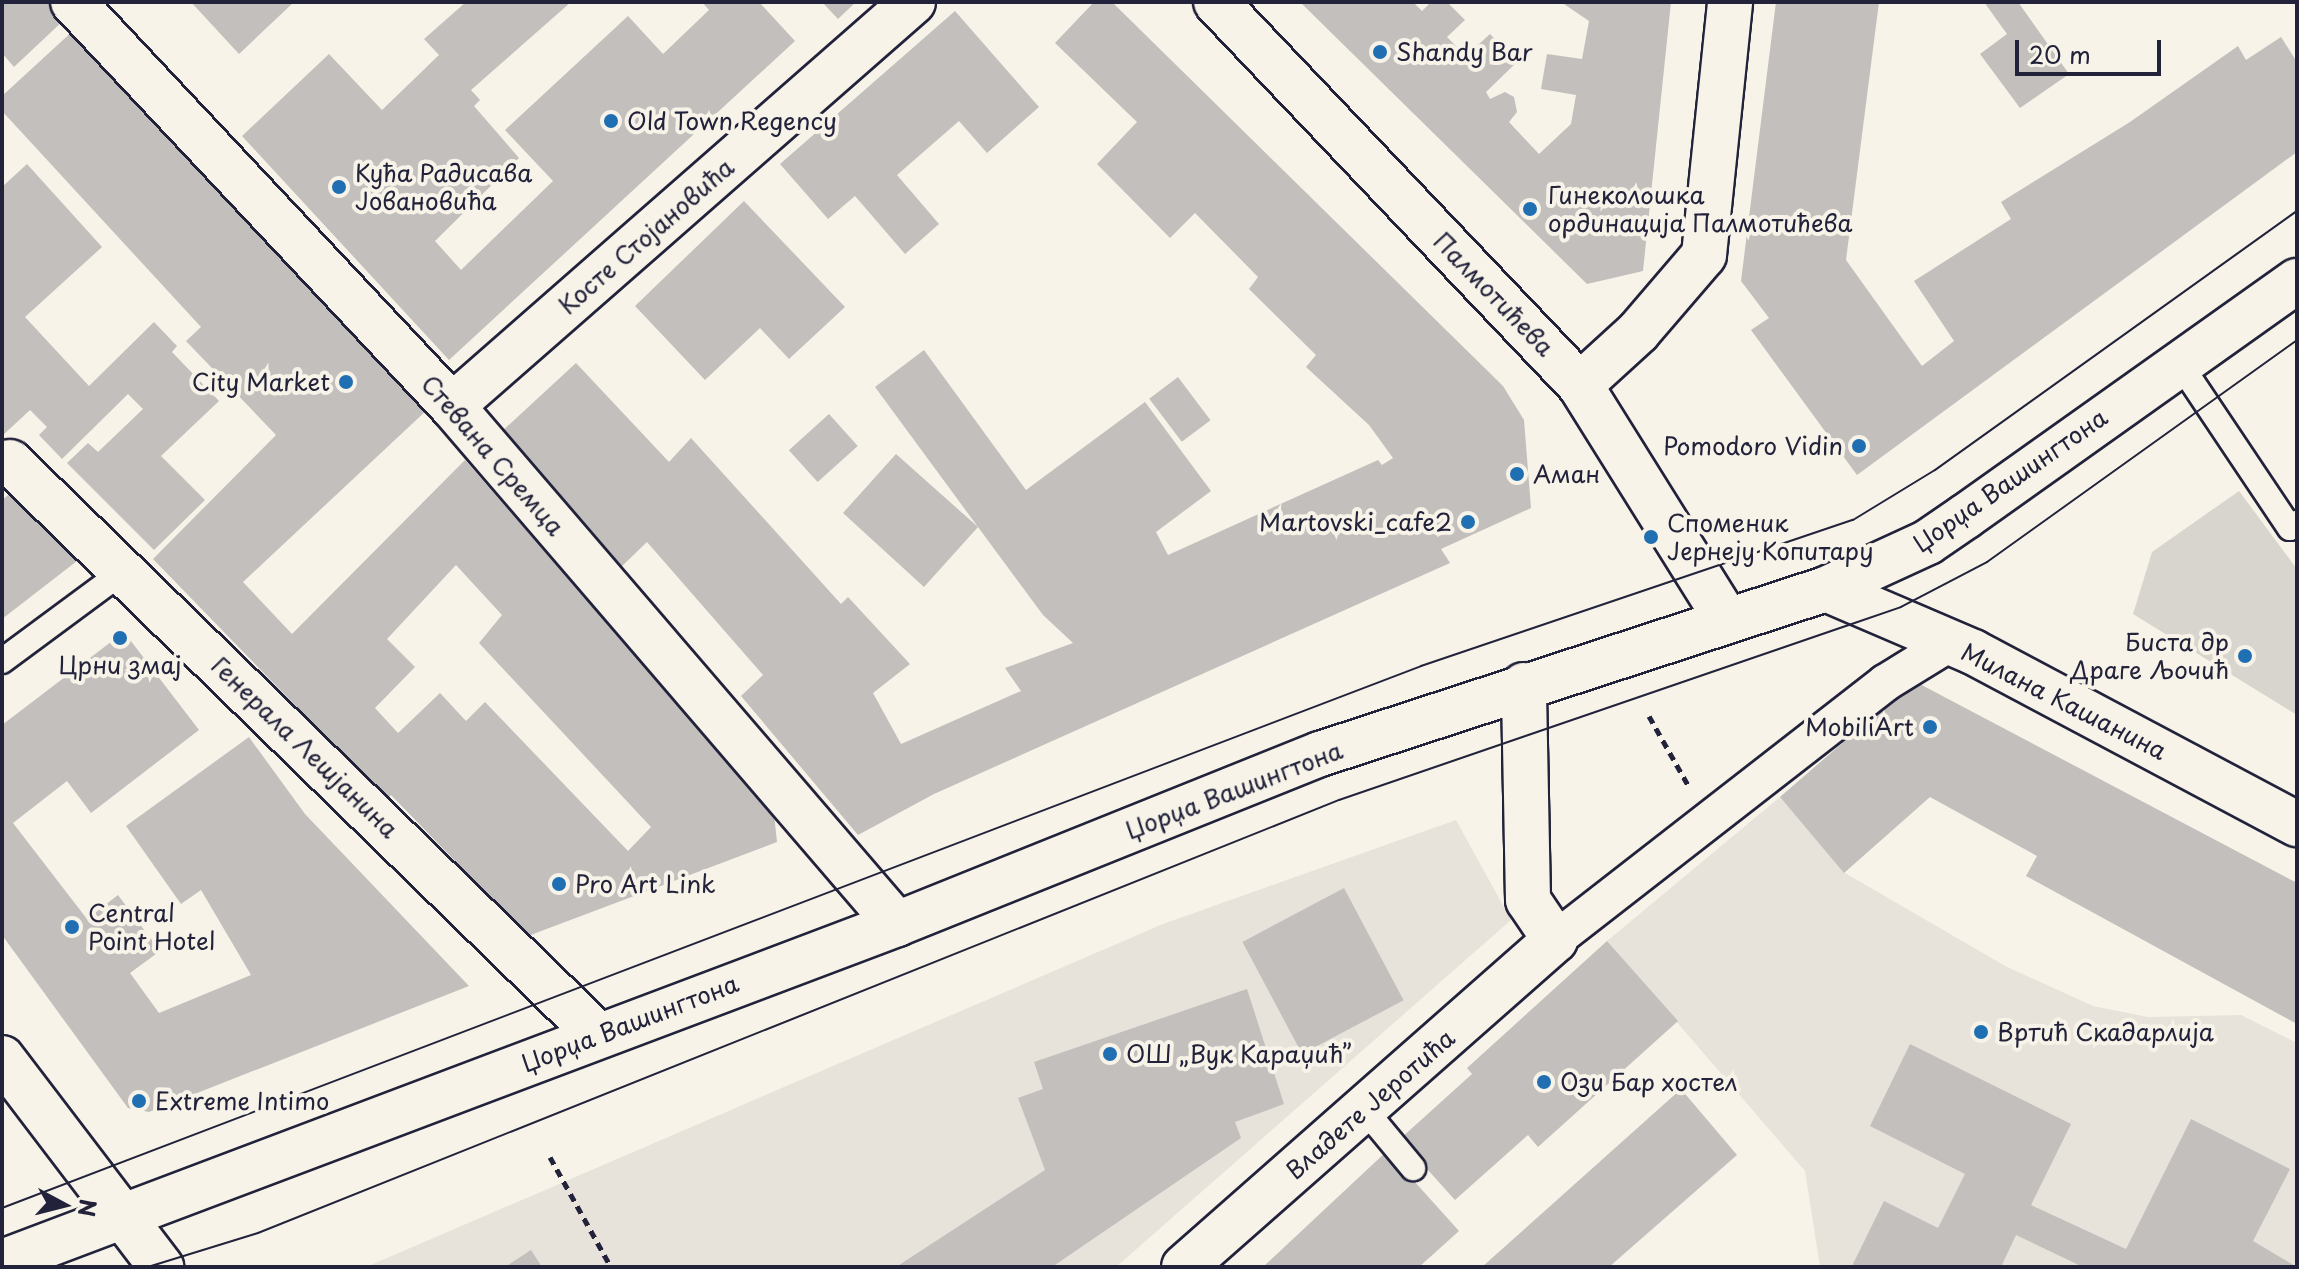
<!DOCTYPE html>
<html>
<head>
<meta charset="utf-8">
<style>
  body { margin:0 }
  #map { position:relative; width:2299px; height:1269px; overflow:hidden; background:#f7f3e8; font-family:"Playpen Sans",sans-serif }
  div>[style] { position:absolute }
  .built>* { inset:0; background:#e7e3db }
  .green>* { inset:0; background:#d8d5cf }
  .building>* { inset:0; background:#c2bfbd; transform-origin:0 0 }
  .path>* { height:5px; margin-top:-2.5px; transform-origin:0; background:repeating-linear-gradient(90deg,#22223b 0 8px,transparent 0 14px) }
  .roads { filter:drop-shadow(2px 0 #22223b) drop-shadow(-2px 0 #22223b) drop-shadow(0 2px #22223b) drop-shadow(0 -2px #22223b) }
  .service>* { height:24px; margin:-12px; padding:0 12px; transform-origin:12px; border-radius:12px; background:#f7f3e8 }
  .pedestrian>* { height:36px; margin:-18px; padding:0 18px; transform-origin:18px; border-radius:18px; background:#f7f3e8 }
  .minor>* { height:44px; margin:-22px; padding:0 22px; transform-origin:22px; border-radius:22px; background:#f7f3e8 }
  .secondary>* { height:44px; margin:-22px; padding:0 22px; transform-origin:22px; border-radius:22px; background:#f7f3e8 }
  .primary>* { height:44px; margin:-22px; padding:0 22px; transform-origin:22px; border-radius:22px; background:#f7f3e8 }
  .tram>* { height:2px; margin:-1px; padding:0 1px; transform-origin:1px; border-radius:1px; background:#22223b }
  .dots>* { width:22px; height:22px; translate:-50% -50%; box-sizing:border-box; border:4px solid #f7f3e8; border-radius:50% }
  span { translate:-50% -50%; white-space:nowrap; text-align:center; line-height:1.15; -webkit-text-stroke:8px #f7f3e8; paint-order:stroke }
  .poi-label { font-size:24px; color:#22223b }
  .left { translate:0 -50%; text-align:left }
  .right { translate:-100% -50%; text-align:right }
  .street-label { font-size:24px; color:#22223b }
  .frame { position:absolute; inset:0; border:4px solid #22223b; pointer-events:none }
  .north { position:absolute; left:24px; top:1165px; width:80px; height:80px; -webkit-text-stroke:6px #f7f3e8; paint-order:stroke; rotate:97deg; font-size:22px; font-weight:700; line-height:32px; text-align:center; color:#22223b }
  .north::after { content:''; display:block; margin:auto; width:28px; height:36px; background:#22223b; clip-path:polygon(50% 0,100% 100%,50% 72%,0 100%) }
  .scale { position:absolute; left:2015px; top:40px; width:146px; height:36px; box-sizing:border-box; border:4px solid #22223b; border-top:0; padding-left:10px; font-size:24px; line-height:28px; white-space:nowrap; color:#22223b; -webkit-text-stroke:6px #f7f3e8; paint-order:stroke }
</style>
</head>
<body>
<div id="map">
  <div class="built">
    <i style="clip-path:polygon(1780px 797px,1845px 873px,2007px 967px,2093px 1006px,2148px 1017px,2241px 1015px,2297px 1043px,2297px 1267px,1820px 1267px,1805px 1171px,1607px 941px)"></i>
    <i style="clip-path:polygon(1456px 820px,1511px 920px,1116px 1267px,366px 1267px,1163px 924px)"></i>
  </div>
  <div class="green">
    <i style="clip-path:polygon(2239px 491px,2297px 569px,2297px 715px,2133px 614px,2152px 552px)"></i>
  </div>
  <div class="building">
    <i style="clip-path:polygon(2px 2px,50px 2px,65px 19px,14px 67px,2px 53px)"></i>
    <i style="clip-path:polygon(191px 2px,294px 2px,239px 54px)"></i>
    <i style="clip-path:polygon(466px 2px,571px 2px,471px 90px,480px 100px,474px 106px,519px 158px,435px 241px,461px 270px,553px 181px,505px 130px,628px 16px,663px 54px,709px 10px,702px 2px,759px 2px,795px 41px,449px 360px,242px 136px,329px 54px,382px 110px,439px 55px,424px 39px)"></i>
    <i style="clip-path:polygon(822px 2px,856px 2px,838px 19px)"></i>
    <i style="clip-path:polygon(1094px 2px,1112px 2px,1503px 386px,1524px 420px,1531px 508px,1441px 549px,1450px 563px,934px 794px,858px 835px,741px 696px,763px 675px,647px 542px,620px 568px,499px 434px,576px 363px,669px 462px,691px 438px,841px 604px,848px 597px,910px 664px,873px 693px,901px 744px,1021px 691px,1005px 668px,1073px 643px,1043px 615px,978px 527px,924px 587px,843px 513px,896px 454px,978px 527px,875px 387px,924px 350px,1026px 490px,1145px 402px,1211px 491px,1156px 532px,1168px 555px,1378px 460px,1382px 465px,1393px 458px,1369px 425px,1306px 367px,1316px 355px,1249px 289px,1258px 277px,1195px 213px,1170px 238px,1097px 164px,1137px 122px,1055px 43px)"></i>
    <i style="clip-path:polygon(1300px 2px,1413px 2px,1422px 11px,1431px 2px,1447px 2px,1465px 20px,1447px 37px,1466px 56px,1490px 34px,1517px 62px,1486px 92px,1490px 99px,1505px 92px,1514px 97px,1517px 112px,1509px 122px,1539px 154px,1571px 124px,1576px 95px,1541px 89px,1547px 54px,1582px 59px,1589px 21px,1561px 2px,1671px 2px,1643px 271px,1587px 284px)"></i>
    <i style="clip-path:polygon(1776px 2px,1879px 2px,1846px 260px,1922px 366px,1954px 341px,1914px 281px,2011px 219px,2001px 202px,2130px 122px,2238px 46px,2246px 60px,2281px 37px,2297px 62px,2297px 152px,1857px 475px,1751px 330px,1769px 318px,1741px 281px)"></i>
    <i style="clip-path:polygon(1984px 2px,2018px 2px,2069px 74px,2020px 108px,1980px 54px,2007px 34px)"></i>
    <i style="clip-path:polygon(955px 11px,1039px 107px,987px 153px,959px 121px,897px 175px,939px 224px,905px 254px,855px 196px,828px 219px,780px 164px)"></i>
    <i style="clip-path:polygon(evenodd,75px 29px,428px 409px,243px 582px,292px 634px,465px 460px,774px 814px,777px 842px,528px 936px,391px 795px,387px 800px,153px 559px,276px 435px,186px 341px,201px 327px,2px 111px,2px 96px,75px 29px,456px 565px,502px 615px,479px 643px,651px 827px,628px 851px,485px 702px,466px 721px,440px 693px,398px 733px,375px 708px,415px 667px,387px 639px,456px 565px)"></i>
    <i style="clip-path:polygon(27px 164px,102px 247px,25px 317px,89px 386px,154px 322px,177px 346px,172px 352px,219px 401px,161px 456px,205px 500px,154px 550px,67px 463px,88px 443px,98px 452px,143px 409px,128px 394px,62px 459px,39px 435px,47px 427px,30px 410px,2px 436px,2px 187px)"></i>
    <i style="clip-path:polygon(744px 201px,845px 307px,789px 359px,760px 328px,705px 380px,635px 306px)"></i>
    <i style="left:1178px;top:377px;width:54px;height:36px;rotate:53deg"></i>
    <i style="left:829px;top:414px;width:43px;height:54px;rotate:48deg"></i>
    <i style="clip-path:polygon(18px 487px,77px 561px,2px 619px,2px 500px)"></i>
    <i style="clip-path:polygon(124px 632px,199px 730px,91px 813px,67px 781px,13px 823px,87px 919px,118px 895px,160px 951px,130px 973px,159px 1013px,251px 975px,201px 890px,181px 904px,126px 826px,249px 737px,305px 814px,469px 986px,149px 1112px,128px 1108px,2px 935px,2px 725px)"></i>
    <i style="clip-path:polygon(1914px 681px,2297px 883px,2297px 1024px,2026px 876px,2037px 856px,1930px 797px,1844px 873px,1780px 797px)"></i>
    <i style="left:1344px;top:888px;width:127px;height:115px;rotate:62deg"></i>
    <i style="clip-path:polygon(1607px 941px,1678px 1021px,1538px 1147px,1528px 1135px,1455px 1200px,1400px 1139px,1472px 1074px,1467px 1068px)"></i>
    <i style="clip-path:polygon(1247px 989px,1284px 1104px,1235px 1122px,1241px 1138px,1052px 1267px,896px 1267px,1045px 1170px,1018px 1098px,1043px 1089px,1034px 1062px)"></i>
    <i style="clip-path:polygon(1910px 1044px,2071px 1124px,2031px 1205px,2126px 1249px,2191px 1119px,2290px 1169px,2253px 1241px,2297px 1267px,2083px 1267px,2016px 1235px,2001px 1267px,1852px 1266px,1884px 1201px,1938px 1228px,1965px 1174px,1870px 1126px)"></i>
    <i style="clip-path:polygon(1681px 1089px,1737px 1155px,1609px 1267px,1482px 1267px)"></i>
    <i style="clip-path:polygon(1387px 1151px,1459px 1231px,1419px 1267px,1263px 1267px)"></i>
    <i style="clip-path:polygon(531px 1250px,542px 1267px,505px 1267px)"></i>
  </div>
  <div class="path">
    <i style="left:1649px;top:716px;width:79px;rotate:60.5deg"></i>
    <i style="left:550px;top:1157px;width:126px;rotate:61deg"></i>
  </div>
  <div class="roads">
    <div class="service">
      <i style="left:2178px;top:361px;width:201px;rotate:56.2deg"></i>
      <i style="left:2290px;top:528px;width:9px;rotate:-36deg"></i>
      <i style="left:2px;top:661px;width:153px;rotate:-36.5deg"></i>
      <i style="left:1364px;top:1109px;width:77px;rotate:50.3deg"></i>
    </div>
    <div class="pedestrian">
      <i style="left:1555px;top:940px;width:418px;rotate:-37.9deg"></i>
      <i style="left:1885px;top:683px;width:76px;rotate:-31.6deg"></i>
    </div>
    <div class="minor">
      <i style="left:73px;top:2px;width:554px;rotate:46.83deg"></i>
      <i style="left:452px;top:406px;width:683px;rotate:49.34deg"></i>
      <i style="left:1216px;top:2px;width:528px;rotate:46.46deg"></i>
      <i style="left:1580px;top:385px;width:277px;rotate:58deg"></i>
      <i style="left:1580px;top:385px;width:79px;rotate:-42.4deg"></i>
      <i style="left:1638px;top:332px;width:101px;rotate:-49.4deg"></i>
      <i style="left:1704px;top:255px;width:254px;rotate:-84.1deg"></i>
      <i style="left:452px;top:406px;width:613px;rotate:-41.23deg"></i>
      <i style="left:10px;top:462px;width:821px;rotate:44.26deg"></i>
      <i style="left:1826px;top:589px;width:160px;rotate:23.2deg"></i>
      <i style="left:1973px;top:652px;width:367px;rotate:28deg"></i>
      <i style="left:1184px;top:1267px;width:495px;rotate:-41.4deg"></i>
      <i style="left:1555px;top:940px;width:48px;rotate:-124deg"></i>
      <i style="left:1528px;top:900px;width:215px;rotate:-91.1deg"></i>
    </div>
    <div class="secondary">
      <i style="left:2px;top:1262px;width:957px;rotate:-20.69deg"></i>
      <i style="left:897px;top:924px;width:456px;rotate:-21.9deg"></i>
      <i style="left:1320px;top:754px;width:532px;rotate:-18.06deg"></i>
      <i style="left:1826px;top:589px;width:112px;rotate:-24.7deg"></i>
      <i style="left:1928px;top:542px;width:46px;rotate:-34.4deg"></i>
      <i style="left:1966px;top:516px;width:406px;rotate:-35.4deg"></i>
    </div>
    <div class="primary">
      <i style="left:2px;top:1058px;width:263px;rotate:52.7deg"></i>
    </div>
  </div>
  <div class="tram">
    <i style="left:2px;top:1208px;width:1519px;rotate:-20.9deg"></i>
    <i style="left:1421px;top:666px;width:456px;rotate:-18.7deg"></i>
    <i style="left:1853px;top:520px;width:96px;rotate:-31.4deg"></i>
    <i style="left:1935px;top:470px;width:445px;rotate:-35.6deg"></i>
    <i style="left:148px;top:1267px;width:115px;rotate:-17.2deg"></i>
    <i style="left:258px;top:1233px;width:1164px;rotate:-21.83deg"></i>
    <i style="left:1339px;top:800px;width:594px;rotate:-18.95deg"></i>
    <i style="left:1901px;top:607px;width:97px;rotate:-27.6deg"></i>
    <i style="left:1987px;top:562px;width:381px;rotate:-35.6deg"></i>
  </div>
  <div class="dots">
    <i style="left:1380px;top:52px;background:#1f6fb2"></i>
    <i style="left:611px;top:121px;background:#1f6fb2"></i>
    <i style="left:339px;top:187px;background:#1f6fb2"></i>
    <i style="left:1530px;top:209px;background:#1f6fb2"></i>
    <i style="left:346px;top:382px;background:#1f6fb2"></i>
    <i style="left:1859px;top:446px;background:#1f6fb2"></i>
    <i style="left:1517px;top:474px;background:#1f6fb2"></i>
    <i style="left:1468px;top:522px;background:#1f6fb2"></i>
    <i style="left:1651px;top:537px;background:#1f6fb2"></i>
    <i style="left:120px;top:638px;background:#1f6fb2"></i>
    <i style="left:2245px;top:656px;background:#1f6fb2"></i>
    <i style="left:1930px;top:727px;background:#1f6fb2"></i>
    <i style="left:559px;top:884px;background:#1f6fb2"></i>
    <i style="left:72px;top:927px;background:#1f6fb2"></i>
    <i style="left:1981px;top:1032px;background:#1f6fb2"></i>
    <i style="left:1110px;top:1054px;background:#1f6fb2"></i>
    <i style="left:1544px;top:1082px;background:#1f6fb2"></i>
    <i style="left:139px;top:1101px;background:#1f6fb2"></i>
  </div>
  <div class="poi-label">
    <span class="left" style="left:1396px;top:52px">Shandy Bar</span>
    <span class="left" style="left:627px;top:121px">Old Town Regency</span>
    <span class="left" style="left:355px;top:187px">Кућа Радисава<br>Јовановића</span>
    <span class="left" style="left:1548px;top:209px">Гинеколошка<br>ординација Палмотићева</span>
    <span class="right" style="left:330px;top:382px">City Market</span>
    <span class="right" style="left:1843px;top:446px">Pomodoro Vidin</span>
    <span class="left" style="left:1533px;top:474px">Аман</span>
    <span class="right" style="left:1452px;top:522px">Martovski_cafe2</span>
    <span class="left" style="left:1667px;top:537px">Споменик<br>Јернеју Копитару</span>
    <span class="right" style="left:2229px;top:656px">Биста др<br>Драге Љочић</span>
    <span style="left:120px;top:665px">Црни змај</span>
    <span class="right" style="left:1914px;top:727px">MobiliArt</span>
    <span class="left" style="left:575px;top:884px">Pro Art Link</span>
    <span class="left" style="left:88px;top:927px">Central<br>Point Hotel</span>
    <span class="left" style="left:1997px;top:1032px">Вртић Скадарлија</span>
    <span class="left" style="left:1126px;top:1054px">ОШ „Вук Караџић”</span>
    <span class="left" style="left:1560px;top:1082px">Ози Бар хостел</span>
    <span class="left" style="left:155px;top:1101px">Extreme Intimo</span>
  </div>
  <div class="street-label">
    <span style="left:646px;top:236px;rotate:-41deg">Косте Стојановића</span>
    <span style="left:1494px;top:294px;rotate:46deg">Палмотићева</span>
    <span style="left:493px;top:455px;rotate:49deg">Стевана Сремца</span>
    <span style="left:2010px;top:480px;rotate:-35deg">Џорџа Вашингтона</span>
    <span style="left:2064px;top:701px;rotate:27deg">Милана Кашанина</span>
    <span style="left:305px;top:747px;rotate:44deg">Генерала Лешјанина</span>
    <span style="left:1234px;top:790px;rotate:-21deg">Џорџа Вашингтона</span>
    <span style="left:630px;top:1023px;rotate:-21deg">Џорџа Вашингтона</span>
    <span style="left:1370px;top:1104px;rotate:-41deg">Владете Јеротића</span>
  </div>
  <div class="frame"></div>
  <div class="north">N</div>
  <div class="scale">20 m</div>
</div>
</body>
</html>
